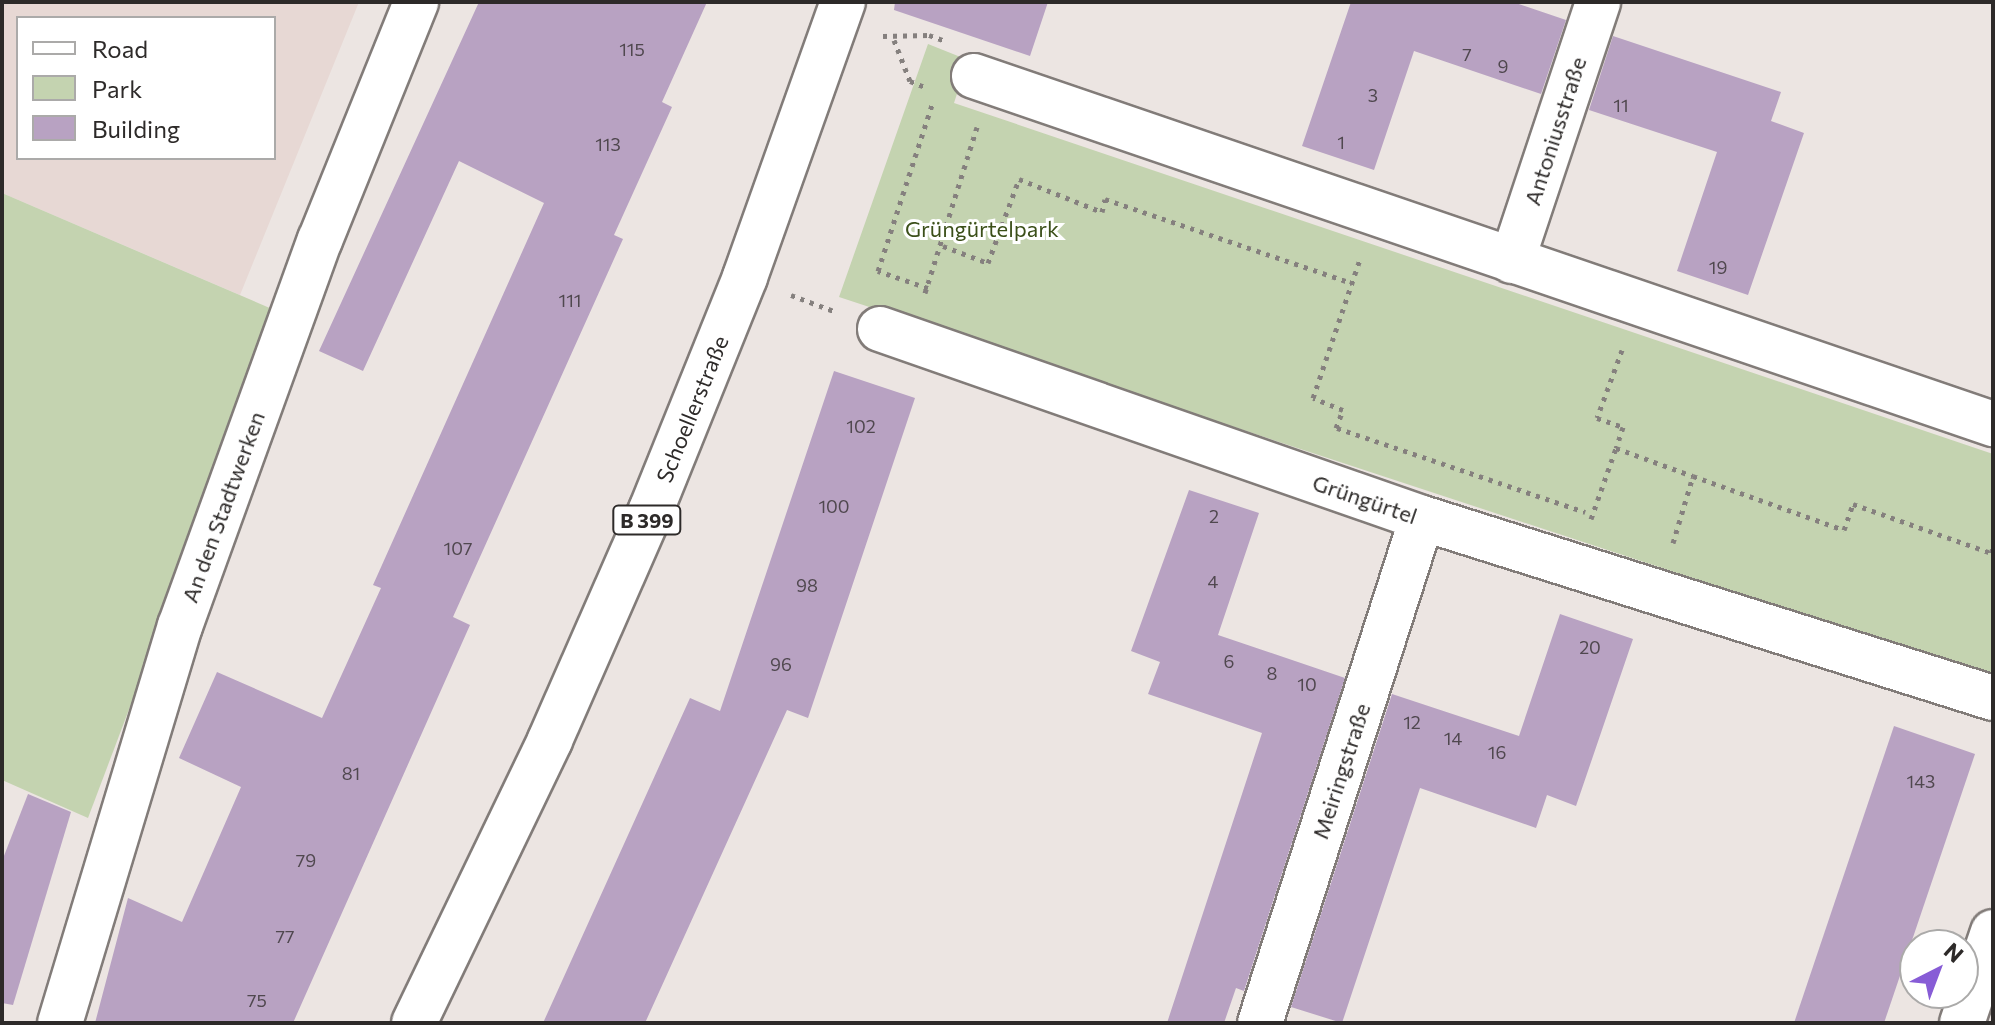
<!DOCTYPE html>
<html>
<head>
<meta charset="utf-8">
<style>
  body { margin:0 }
  #map { position:relative; width:1995px; height:1025px; overflow:hidden; background:#ece5e2; font-family:Commissioner,sans-serif }
  div>[style] { position:absolute }
  .built>* { inset:0; background:#e7d8d4 }
  .green>* { inset:0; background:#c4d3b0 }
  .building>* { inset:0; background:#b8a2c2 }
  .path>* { height:5px; margin-top:-2.5px; transform-origin:0; background:repeating-linear-gradient(90deg,#85807e 0 4px,transparent 0 10px) }
  .roads { filter:drop-shadow(2px 0 #827c79) drop-shadow(-2px 0 #827c79) drop-shadow(0 2px #827c79) drop-shadow(0 -2px #827c79) }
  .street>* { height:44px; margin:-22px; padding:0 22px; transform-origin:22px; border-radius:22px; background:#fff }
  .primary>* { height:44px; margin:-22px; padding:0 22px; transform-origin:22px; border-radius:22px; background:#fff }
  span { translate:-50% -50%; white-space:nowrap; text-align:center; line-height:1.15; -webkit-text-stroke:6px #fff; paint-order:stroke }
  .number-label { font-size:18px; color:#50484f }
  .number-label span { -webkit-text-stroke-width:0 }
  .shield-label span { padding:2px 6px; background:#fff; border:2px solid; border-radius:6px; -webkit-text-stroke-width:0 }
  .shield-label { font-size:20px; color:#2d2a29; font-weight:700 }
  .street-label { font-size:22px; color:#2d2a29 }
  .park-label { font-size:22px; color:#3b4f19 }
  .frame { position:absolute; inset:0; border:4px solid #2d2a29; pointer-events:none }
  .legend { position:absolute; left:16px; top:16px; width:260px; height:144px; box-sizing:border-box; background:#fff; border:2px solid #abaaa9; margin:0; padding:10px 14px; list-style:none; font-size:24px; color:#2d2a29 }
  .legend li { display:flex; align-items:center; gap:16px; height:40px }
  .legend b { width:40px; border:2px solid #abaaa9 }
  .north { position:absolute; left:1899px; top:929px; width:80px; height:80px; box-sizing:border-box; background:#fff; border:2px solid #abaaa9; border-radius:50%; rotate:42deg; font-size:22px; font-weight:700; line-height:32px; text-align:center; color:#2d2a29 }
  .north::after { content:''; display:block; margin:auto; width:28px; height:36px; background:#875cd6; clip-path:polygon(50% 0,100% 100%,50% 72%,0 100%) }
</style>
</head>
<body>
<div id="map">
  <div class="built">
    <i style="clip-path:polygon(evenodd,2px 2px,359px 2px,240px 295px,2px 193px,2px 2px,18px 18px,274px 18px,274px 158px,18px 158px,18px 18px)"></i>
  </div>
  <div class="green">
    <i style="clip-path:polygon(928px 44px,968px 60px,954px 103px,1993px 454px,1993px 677px,839px 297px)"></i>
    <i style="clip-path:polygon(2px 193px,279px 312px,88px 818px,2px 780px)"></i>
  </div>
  <div class="building">
    <i style="clip-path:polygon(479px 2px,707px 2px,662px 102px,672px 107px,614px 235px,623px 239px,453px 617px,470px 625px,293px 1023px,95px 1023px,128px 898px,182px 922px,241px 787px,179px 758px,217px 672px,322px 718px,381px 588px,373px 585px,544px 203px,459px 161px,363px 371px,319px 351px)"></i>
    <i style="clip-path:polygon(895px 2px,1048px 2px,1030px 56px,894px 10px)"></i>
    <i style="clip-path:polygon(1351px 2px,1513px 2px,1566px 20px,1541px 94px,1414px 51px,1374px 170px,1302px 146px)"></i>
    <i style="clip-path:polygon(1613px 36px,1781px 92px,1771px 121px,1804px 133px,1748px 295px,1677px 271px,1717px 152px,1589px 110px)"></i>
    <i style="clip-path:polygon(834px 371px,915px 398px,808px 718px,787px 710px,645px 1023px,543px 1023px,690px 698px,720px 711px)"></i>
    <i style="clip-path:polygon(1189px 490px,1259px 513px,1218px 635px,1345px 678px,1244px 991px,1236px 988px,1224px 1023px,1167px 1023px,1262px 733px,1148px 694px,1160px 662px,1131px 651px)"></i>
    <i style="clip-path:polygon(1560px 614px,1633px 639px,1576px 806px,1547px 795px,1536px 828px,1420px 788px,1342px 1023px,1291px 1007px,1392px 694px,1519px 736px)"></i>
    <i style="clip-path:polygon(1894px 726px,1975px 754px,1948px 834px,1884px 1023px,1794px 1023px)"></i>
    <i style="clip-path:polygon(28px 794px,71px 812px,13px 1005px,2px 1003px,2px 861px)"></i>
  </div>
  <div class="path">
    <i style="left:883px;top:36px;width:46px;rotate:-1.2deg"></i>
    <i style="left:929px;top:35px;width:15px;rotate:20deg"></i>
    <i style="left:894px;top:40px;width:44px;rotate:68.7deg"></i>
    <i style="left:910px;top:81px;width:16px;rotate:22deg"></i>
    <i style="left:943px;top:246px;width:48px;rotate:20.7deg"></i>
    <i style="left:988px;top:263px;width:90px;rotate:-69.7deg"></i>
    <i style="left:1019px;top:179px;width:89px;rotate:21.7deg"></i>
    <i style="left:1102px;top:212px;width:13px;rotate:-77deg"></i>
    <i style="left:1105px;top:199px;width:261px;rotate:18.8deg"></i>
    <i style="left:928px;top:288px;width:53px;rotate:-161.2deg"></i>
    <i style="left:878px;top:271px;width:175px;rotate:-72deg"></i>
    <i style="left:925px;top:293px;width:174px;rotate:-72.6deg"></i>
    <i style="left:791px;top:295px;width:46px;rotate:20.4deg"></i>
    <i style="left:1622px;top:350px;width:72px;rotate:110.2deg"></i>
    <i style="left:1597px;top:418px;width:28px;rotate:19deg"></i>
    <i style="left:1623px;top:427px;width:22px;rotate:108deg"></i>
    <i style="left:1616px;top:448px;width:82px;rotate:20deg"></i>
    <i style="left:1336px;top:428px;width:19px;rotate:-69deg"></i>
    <i style="left:1343px;top:410px;width:32px;rotate:-158deg"></i>
    <i style="left:1313px;top:398px;width:147px;rotate:-71.3deg"></i>
    <i style="left:1337px;top:428px;width:262px;rotate:18.7deg"></i>
    <i style="left:1591px;top:519px;width:75px;rotate:-70.6deg"></i>
    <i style="left:1673px;top:543px;width:70px;rotate:-73.4deg"></i>
    <i style="left:1693px;top:476px;width:160px;rotate:19.7deg"></i>
    <i style="left:1844px;top:530px;width:28px;rotate:-71deg"></i>
    <i style="left:1853px;top:504px;width:146px;rotate:19.5deg"></i>
    <i style="left:1991px;top:553px;width:5px;rotate:-68deg"></i>
  </div>
  <div class="roads">
    <div class="street">
      <i style="left:974px;top:76px;width:1077px;rotate:18.86deg"></i>
      <i style="left:1512px;top:261px;width:273px;rotate:-71.6deg"></i>
      <i style="left:880px;top:329px;width:574px;rotate:19.22deg"></i>
      <i style="left:1422px;top:518px;width:599px;rotate:17.5deg"></i>
      <i style="left:60px;top:1023px;width:415px;rotate:-73.2deg"></i>
      <i style="left:180px;top:626px;width:411px;rotate:-70.1deg"></i>
      <i style="left:320px;top:240px;width:257px;rotate:-68deg"></i>
      <i style="left:1260px;top:1023px;width:530px;rotate:-72.21deg"></i>
      <i style="left:1962px;top:1023px;width:96px;rotate:-71.2deg"></i>
    </div>
    <div class="primary">
      <i style="left:414px;top:1023px;width:314px;rotate:-64.3deg"></i>
      <i style="left:550px;top:740px;width:251px;rotate:-66.3deg"></i>
      <i style="left:651px;top:510px;width:251px;rotate:-68deg"></i>
      <i style="left:745px;top:277px;width:292px;rotate:-70.4deg"></i>
    </div>
  </div>
  <div class="number-label">
    <span style="left:632px;top:49px">115</span>
    <span style="left:1467px;top:54px">7</span>
    <span style="left:1503px;top:66px">9</span>
    <span style="left:1373px;top:95px">3</span>
    <span style="left:1621px;top:105px">11</span>
    <span style="left:1341px;top:142px">1</span>
    <span style="left:608px;top:144px">113</span>
    <span style="left:1718px;top:267px">19</span>
    <span style="left:570px;top:300px">111</span>
    <span style="left:861px;top:426px">102</span>
    <span style="left:834px;top:506px">100</span>
    <span style="left:1214px;top:516px">2</span>
    <span style="left:458px;top:548px">107</span>
    <span style="left:1213px;top:581px">4</span>
    <span style="left:807px;top:585px">98</span>
    <span style="left:1590px;top:647px">20</span>
    <span style="left:1229px;top:661px">6</span>
    <span style="left:781px;top:664px">96</span>
    <span style="left:1272px;top:673px">8</span>
    <span style="left:1307px;top:684px">10</span>
    <span style="left:1412px;top:722px">12</span>
    <span style="left:1453px;top:738px">14</span>
    <span style="left:1497px;top:752px">16</span>
    <span style="left:351px;top:773px">81</span>
    <span style="left:1921px;top:781px">143</span>
    <span style="left:306px;top:860px">79</span>
    <span style="left:285px;top:936px">77</span>
    <span style="left:257px;top:1000px">75</span>
  </div>
  <div class="shield-label">
    <span style="left:647px;top:520px">B 399</span>
  </div>
  <div class="street-label">
    <span style="left:1555px;top:131px;rotate:-72deg">Antoniusstraße</span>
    <span style="left:692px;top:409px;rotate:-68deg">Schoellerstraße</span>
    <span style="left:1365px;top:499px;rotate:19deg">Grüngürtel</span>
    <span style="left:223px;top:507px;rotate:-70deg">An den Stadtwerken</span>
    <span style="left:1341px;top:771px;rotate:-72deg">Meiringstraße</span>
  </div>
  <div class="park-label">
    <span style="left:982px;top:229px">Grüngürtelpark</span>
  </div>
  <div class="frame"></div>
  <ul class="legend">
  <li><b style="height:10px;background:#fff"></b>Road</li>
  <li><b style="height:22px;background:#c4d3b0"></b>Park</li>
  <li><b style="height:22px;background:#b8a2c2"></b>Building</li>
  </ul>
  <div class="north">N</div>
</div>
</body>
</html>
